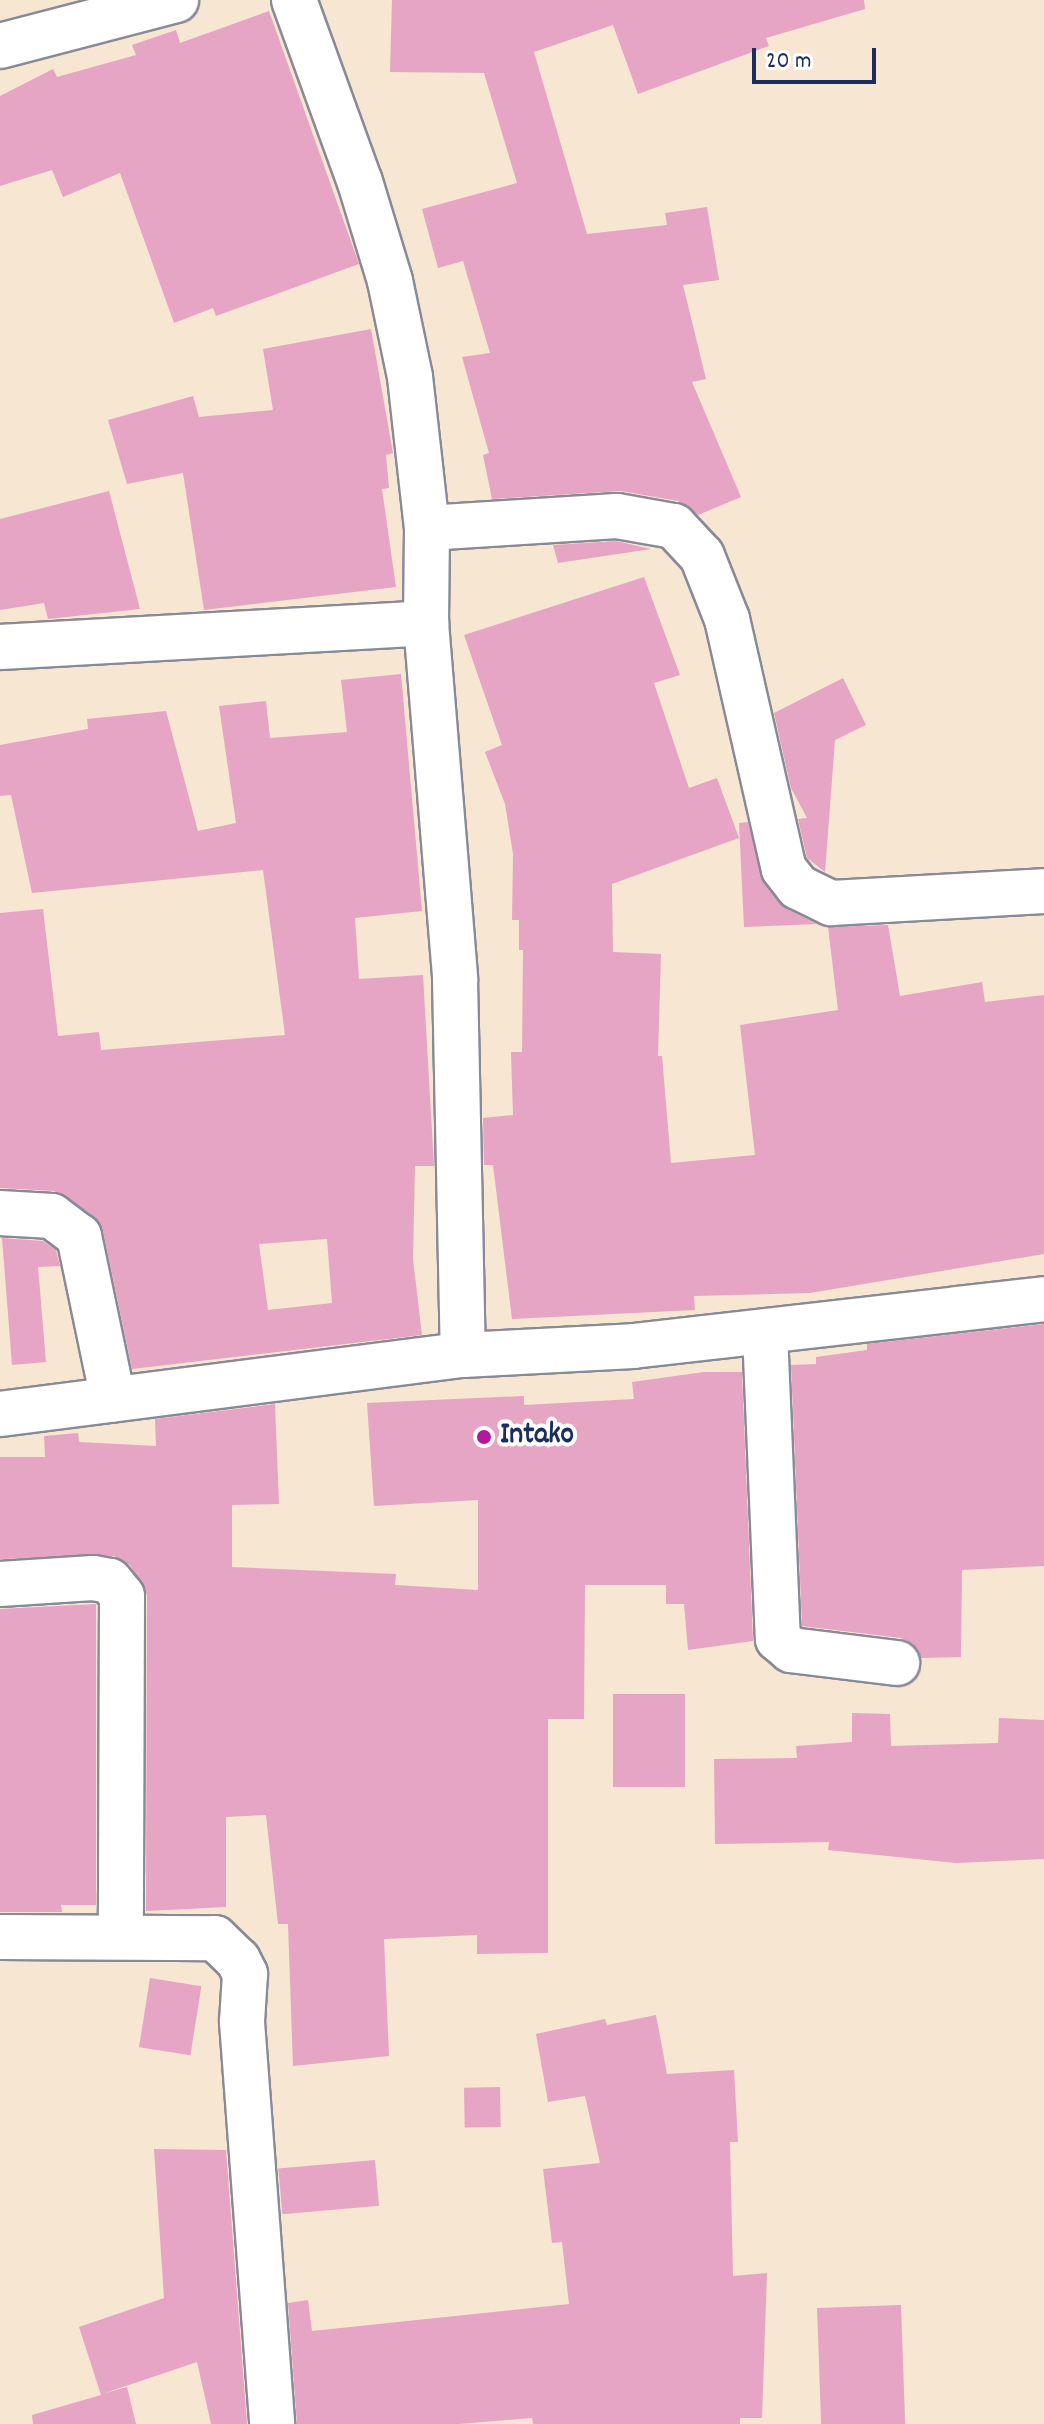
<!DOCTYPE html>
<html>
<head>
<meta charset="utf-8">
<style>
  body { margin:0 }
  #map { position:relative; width:1044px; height:2424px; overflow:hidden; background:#f7e6d2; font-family:Dekko,sans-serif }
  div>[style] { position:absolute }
  .building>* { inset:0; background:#e6a5c4; transform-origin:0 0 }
  .roads { filter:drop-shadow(2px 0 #898a98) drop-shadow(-2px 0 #898a98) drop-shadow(0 2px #898a98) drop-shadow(0 -2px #898a98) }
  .minor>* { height:44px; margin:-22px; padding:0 22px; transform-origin:22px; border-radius:22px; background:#fff }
  .tertiary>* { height:44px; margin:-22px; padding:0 22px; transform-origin:22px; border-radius:22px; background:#fff }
  .dots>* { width:22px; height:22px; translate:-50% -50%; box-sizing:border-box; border:4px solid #fff; border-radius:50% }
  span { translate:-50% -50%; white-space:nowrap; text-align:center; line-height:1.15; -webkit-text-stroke:8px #fff; paint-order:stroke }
  .poi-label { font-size:30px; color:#1b2f5e; font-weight:700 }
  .left { translate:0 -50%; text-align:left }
  .scale { position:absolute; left:752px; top:48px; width:124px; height:36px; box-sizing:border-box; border:4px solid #1b2f5e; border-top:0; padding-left:10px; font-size:24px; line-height:28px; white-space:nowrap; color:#1b2f5e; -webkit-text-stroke:6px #fff; paint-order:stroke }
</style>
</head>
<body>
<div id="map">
  <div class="building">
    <i style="clip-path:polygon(392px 0,864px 0,865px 9px,766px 38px,769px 46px,638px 94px,613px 25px,534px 52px,587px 234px,667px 225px,665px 213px,707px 207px,719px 280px,683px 285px,706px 379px,692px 382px,741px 497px,698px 515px,678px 501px,621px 491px,492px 499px,483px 455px,489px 453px,462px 357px,490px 353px,463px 261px,438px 268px,422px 209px,517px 183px,484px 73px,390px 72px)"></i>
    <i style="clip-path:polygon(269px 11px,359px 264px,216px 316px,213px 308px,174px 323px,120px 173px,63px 197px,52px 170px,0 186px,0 96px,53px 69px,57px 77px,136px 55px,132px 45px,176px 30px,180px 43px)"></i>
    <i style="clip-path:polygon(371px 329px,393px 453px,386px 455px,389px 488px,382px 489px,396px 587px,204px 610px,183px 473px,127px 484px,108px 420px,193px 396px,199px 417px,273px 410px,263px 349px)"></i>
    <i style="clip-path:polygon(109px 491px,140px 609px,48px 619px,44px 603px,0 610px,0 519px)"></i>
    <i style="clip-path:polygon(616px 541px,651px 549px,558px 563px,553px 545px)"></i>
    <i style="clip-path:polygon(644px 577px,680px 675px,654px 683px,689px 788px,717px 778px,739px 838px,612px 884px,613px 952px,661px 954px,658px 1056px,662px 1056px,671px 1163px,755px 1155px,740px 1025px,838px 1010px,828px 927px,888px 925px,900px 996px,982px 982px,985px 1002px,1044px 995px,1044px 1254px,810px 1293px,694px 1296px,695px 1310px,512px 1319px,493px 1165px,484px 1165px,483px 1118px,513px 1115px,511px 1052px,522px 1052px,523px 950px,519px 950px,519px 920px,512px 920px,513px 854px,505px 804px,485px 752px,502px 745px,464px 635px)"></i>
    <i style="clip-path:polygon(evenodd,401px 674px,422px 911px,355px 918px,359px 979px,423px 975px,434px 1166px,415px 1166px,413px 1259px,422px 1335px,132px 1369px,103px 1231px,95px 1217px,54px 1191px,0 1188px,0 913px,43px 909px,58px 1036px,99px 1032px,101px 1050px,285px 1035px,263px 870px,32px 893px,11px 795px,0 796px,0 745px,88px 729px,87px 719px,166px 711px,198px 831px,236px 823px,219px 706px,266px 701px,270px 738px,347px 732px,341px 680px,401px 674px,327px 1239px,332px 1303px,268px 1310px,259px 1244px,327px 1239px)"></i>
    <i style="clip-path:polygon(843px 678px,866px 725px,835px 740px,825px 872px,807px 858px,798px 819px,807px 818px,791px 788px,774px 713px)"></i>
    <i style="clip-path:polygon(748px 822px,764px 884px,787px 909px,817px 924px,744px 927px,739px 823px)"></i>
    <i style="clip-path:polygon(2px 1238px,43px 1241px,56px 1250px,60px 1266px,38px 1267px,46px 1362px,12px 1365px)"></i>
    <i style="clip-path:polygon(1044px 1324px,1044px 1566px,962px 1570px,961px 1657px,921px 1658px,913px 1644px,901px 1638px,802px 1626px,791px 1365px,816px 1364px,816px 1357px,867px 1350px,867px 1344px)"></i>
    <i style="clip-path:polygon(704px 1372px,742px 1372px,753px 1641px,688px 1650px,684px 1604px,666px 1604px,666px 1585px,585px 1585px,584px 1719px,548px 1719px,548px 1953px,477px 1954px,477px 1935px,384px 1939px,389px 2056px,293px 2066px,288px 1924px,278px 1924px,266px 1815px,226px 1817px,226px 1907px,146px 1911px,147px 1595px,130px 1565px,114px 1556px,0 1559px,0 1457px,45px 1457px,44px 1436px,78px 1433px,79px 1442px,156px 1446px,155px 1419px,275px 1404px,279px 1504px,232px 1505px,232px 1567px,396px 1574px,395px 1585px,478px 1590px,478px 1500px,374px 1506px,367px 1403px,524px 1396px,524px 1405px,634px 1399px,632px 1382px)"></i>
    <i style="clip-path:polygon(96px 1604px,96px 1905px,61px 1905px,62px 1912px,0 1912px,0 1609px)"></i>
    <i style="left:685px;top:1694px;width:93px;height:72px;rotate:90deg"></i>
    <i style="clip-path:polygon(852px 1713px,890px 1714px,891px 1746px,998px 1743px,999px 1718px,1044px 1720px,1044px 1859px,956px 1863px,828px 1850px,829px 1842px,715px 1844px,714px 1759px,797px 1758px,796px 1746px,852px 1742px)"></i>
    <i style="left:150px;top:1978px;width:52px;height:70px;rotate:9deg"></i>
    <i style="clip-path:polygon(656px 2015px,667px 2074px,734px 2070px,738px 2142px,730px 2142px,733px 2276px,767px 2273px,762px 2418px,740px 2418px,740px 2424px,533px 2424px,532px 2418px,459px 2424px,297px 2424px,288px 2303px,308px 2300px,312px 2331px,569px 2304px,562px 2242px,552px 2243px,543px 2169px,600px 2163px,585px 2096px,548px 2102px,536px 2034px,605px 2019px,607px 2025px)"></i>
    <i style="left:500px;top:2087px;width:40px;height:36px;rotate:89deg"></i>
    <i style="clip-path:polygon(154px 2149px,226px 2150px,247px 2424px,211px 2424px,197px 2362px,102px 2394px,127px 2387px,136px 2424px,33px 2424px,32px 2415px,101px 2395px,79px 2327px,164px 2298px)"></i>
    <i style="left:375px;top:2160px;width:46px;height:97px;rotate:85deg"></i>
    <i style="left:901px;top:2305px;width:119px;height:84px;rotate:88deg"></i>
  </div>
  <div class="roads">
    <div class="minor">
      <i style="left:427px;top:528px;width:190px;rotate:-3.6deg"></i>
      <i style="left:617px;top:516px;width:58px;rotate:10deg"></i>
      <i style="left:674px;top:526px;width:41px;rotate:47deg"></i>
      <i style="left:702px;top:556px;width:68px;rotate:68.4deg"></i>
      <i style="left:727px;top:619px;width:256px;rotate:77.2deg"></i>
      <i style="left:784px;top:869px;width:23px;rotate:52deg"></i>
      <i style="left:798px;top:887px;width:37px;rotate:26deg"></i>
      <i style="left:831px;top:903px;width:213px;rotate:-3.2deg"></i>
      <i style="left:0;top:647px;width:427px;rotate:-3.2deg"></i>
      <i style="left:0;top:1213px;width:52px;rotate:3.3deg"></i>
      <i style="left:52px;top:1216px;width:34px;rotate:37deg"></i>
      <i style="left:79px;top:1236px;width:167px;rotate:78.2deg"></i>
      <i style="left:765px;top:1332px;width:307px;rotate:87.6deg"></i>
      <i style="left:778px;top:1639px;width:17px;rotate:40deg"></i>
      <i style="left:791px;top:1650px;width:107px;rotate:7deg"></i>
      <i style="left:0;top:1414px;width:467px;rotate:-7.3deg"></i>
      <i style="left:0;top:1584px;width:93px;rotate:-3.7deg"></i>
      <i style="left:93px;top:1578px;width:17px;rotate:10deg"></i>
      <i style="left:110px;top:1581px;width:19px;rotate:51deg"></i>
      <i style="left:122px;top:1596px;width:341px;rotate:90.2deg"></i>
      <i style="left:0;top:1937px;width:215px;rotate:0.3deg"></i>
      <i style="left:215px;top:1938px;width:32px;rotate:44deg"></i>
      <i style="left:238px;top:1960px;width:16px;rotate:63deg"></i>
      <i style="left:245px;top:1974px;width:48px;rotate:93.6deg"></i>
      <i style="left:242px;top:2022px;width:403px;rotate:85.7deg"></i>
    </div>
    <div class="tertiary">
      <i style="left:294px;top:0;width:194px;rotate:70.1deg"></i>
      <i style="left:360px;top:182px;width:103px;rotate:73.1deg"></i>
      <i style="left:390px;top:281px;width:98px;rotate:78.2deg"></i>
      <i style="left:410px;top:377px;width:152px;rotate:83.6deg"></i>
      <i style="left:427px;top:528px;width:95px;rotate:90.6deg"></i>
      <i style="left:426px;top:623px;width:357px;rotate:85.3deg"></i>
      <i style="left:455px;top:979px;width:376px;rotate:88.8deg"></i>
      <i style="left:463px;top:1355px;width:170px;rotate:-3deg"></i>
      <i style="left:633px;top:1346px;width:414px;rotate:-6.5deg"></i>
      <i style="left:0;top:46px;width:182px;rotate:-14.6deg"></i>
    </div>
  </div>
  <div class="dots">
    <i style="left:484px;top:1437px;background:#b5179e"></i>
  </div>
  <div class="poi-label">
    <span class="left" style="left:500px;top:1437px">Intako</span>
  </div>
  <div class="scale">20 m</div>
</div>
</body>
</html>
